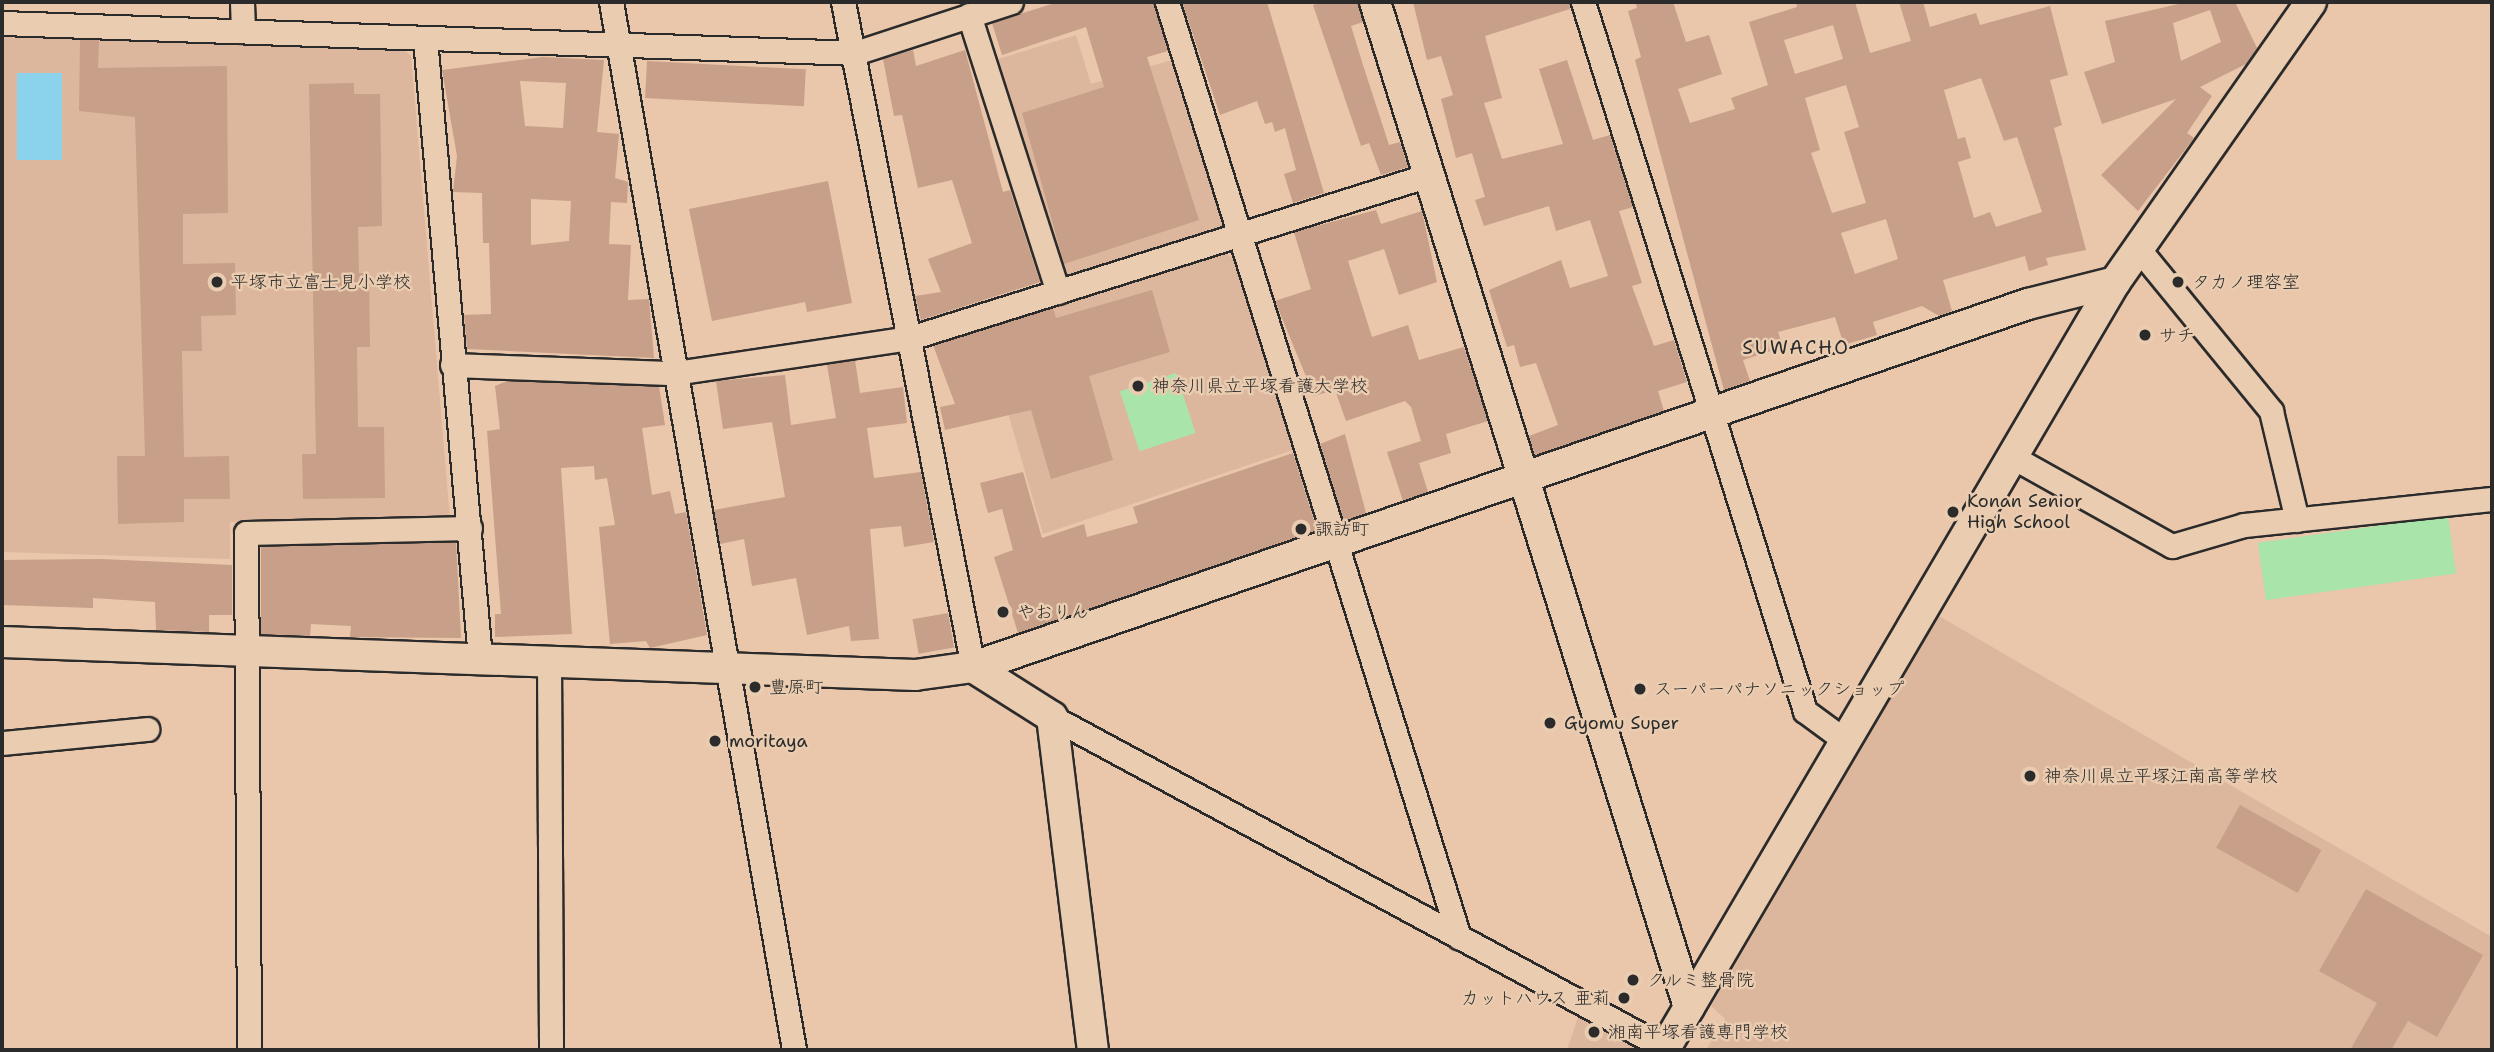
<!DOCTYPE html>
<html>
<head>
<meta charset="utf-8">
<style>
  body { margin:0 }
  #map { position:relative; width:2494px; height:1052px; overflow:hidden; background:#eac6aa; font-family:"Shantell Sans","Klee One",sans-serif }
  div>[style] { position:absolute }
  .built>* { inset:0; background:#dcb79e }
  .green>* { inset:0; background:#a9e4aa; transform-origin:0 0 }
  .water>* { inset:0; background:#8bd3ec; transform-origin:0 0 }
  .building>* { inset:0; background:#c89f88; transform-origin:0 0 }
  .roads { filter:drop-shadow(2px 0 #2b2b2b) drop-shadow(-2px 0 #2b2b2b) drop-shadow(0 2px #2b2b2b) drop-shadow(0 -2px #2b2b2b) }
  .minor>* { height:23px; margin:-11.5px; padding:0 11.5px; transform-origin:11.5px; border-radius:11.5px; background:#eaccb0 }
  .tertiary>* { height:30px; margin:-15px; padding:0 15px; transform-origin:15px; border-radius:15px; background:#eaccb0 }
  .dots>* { width:19px; height:19px; translate:-50% -50%; box-sizing:border-box; border:4px solid #eaccb0; border-radius:50% }
  span { translate:-50% -50%; white-space:nowrap; text-align:center; line-height:1.15; -webkit-text-stroke:5px #eaccb0; paint-order:stroke }
  .poi-label { font-size:18px; color:#2b2b2b }
  .left { translate:0 -50%; text-align:left }
  .right { translate:-100% -50%; text-align:right }
  .neighbourhood-label { font-size:19px; color:#2b2b2b; letter-spacing:2px }
  .frame { position:absolute; inset:0; border:4px solid #2b2b2b; pointer-events:none }
</style>
</head>
<body>
<div id="map">
  <div class="built">
    <i style="clip-path:polygon(2px 35px,403px 49px,411px 56px,450px 519px,230px 522px,230px 559px,2px 552px)"></i>
    <i style="clip-path:polygon(1076px 35px,1091px 84px,1175px 59px,1226px 226px,1222px 235px,1069px 278px,1060px 274px,992px 61px)"></i>
    <i style="clip-path:polygon(1219px 250px,1235px 259px,1296px 449px,1043px 534px,982px 323px)"></i>
    <i style="clip-path:polygon(1939px 616px,2492px 937px,2492px 1050px,1706px 1050px,1725px 1019px,1711px 1006px)"></i>
    <i style="clip-path:polygon(1579px 1014px,1649px 1050px,1567px 1050px)"></i>
  </div>
  <div class="green">
    <i style="left:1176px;top:373px;width:63px;height:59px;rotate:72deg"></i>
    <i style="left:2448px;top:516px;width:58px;height:192px;rotate:82deg"></i>
  </div>
  <div class="water">
    <i style="left:17px;top:73px;width:45px;height:87px"></i>
  </div>
  <div class="building">
    <i style="clip-path:polygon(1058px 2px,1153px 2px,1168px 51px,1147px 57px,1199px 220px,1064px 264px,1022px 113px,1104px 87px,1086px 27px,1002px 55px,992px 23px)"></i>
    <i style="clip-path:polygon(1182px 2px,1267px 2px,1324px 193px,1293px 203px,1284px 174px,1296px 170px,1285px 128px,1275px 132px,1272px 122px,1265px 124px,1257px 101px,1220px 115px)"></i>
    <i style="clip-path:polygon(1323px 2px,1358px 2px,1363px 22px,1351px 26px,1363px 65px,1389px 145px,1400px 142px,1408px 167px,1381px 175px,1369px 143px,1361px 146px,1313px 5px)"></i>
    <i style="clip-path:polygon(1413px 2px,1569px 2px,1570px 9px,1485px 36px,1502px 98px,1484px 103px,1502px 159px,1563px 144px,1539px 69px,1567px 60px,1593px 140px,1610px 135px,1633px 207px,1619px 211px,1642px 283px,1632px 286px,1654px 346px,1674px 340px,1687px 382px,1658px 391px,1664px 411px,1535px 455px,1529px 436px,1558px 425px,1536px 363px,1520px 367px,1514px 345px,1507px 347px,1489px 290px,1561px 260px,1570px 288px,1608px 276px,1590px 220px,1556px 231px,1549px 206px,1484px 226px,1475px 200px,1485px 197px,1472px 153px,1456px 158px,1441px 99px,1453px 95px,1441px 56px,1427px 60px)"></i>
    <i style="clip-path:polygon(evenodd,1635px 2px,1673px 2px,1686px 42px,1709px 35px,1722px 74px,1678px 89px,1690px 123px,1735px 109px,1731px 98px,1768px 85px,1749px 22px,1797px 7px,1796px 2px,1855px 2px,1870px 53px,1911px 41px,1899px 2px,1923px 2px,1930px 27px,1976px 13px,1980px 25px,2050px 6px,2068px 75px,2050px 80px,2062px 125px,2054px 128px,2086px 250px,2046px 258px,2048px 265px,2029px 271px,2025px 256px,1943px 280px,1952px 311px,1939px 316px,1922px 306px,1873px 322px,1877px 335px,1844px 345px,1835px 317px,1778px 332px,1783px 347px,1743px 360px,1750px 381px,1724px 390px,1635px 60px,1641px 57px,1628px 11px,1637px 8px,1635px 2px,1833px 25px,1843px 59px,1795px 74px,1784px 40px,1833px 25px,1635px 2px,1981px 78px,2004px 141px,2017px 137px,2042px 212px,1996px 227px,1990px 212px,1974px 218px,1958px 162px,1971px 158px,1965px 137px,1958px 139px,1944px 90px,1981px 78px,1635px 2px,1846px 85px,1859px 127px,1844px 132px,1866px 203px,1832px 213px,1811px 153px,1820px 150px,1805px 98px,1846px 85px,1635px 2px,1886px 219px,1898px 259px,1855px 274px,1841px 233px,1886px 219px)"></i>
    <i style="clip-path:polygon(evenodd,2187px 2px,2235px 2px,2257px 48px,2246px 64px,2200px 87px,2212px 96px,2187px 133px,2194px 138px,2138px 211px,2101px 175px,2176px 99px,2102px 124px,2084px 72px,2115px 62px,2105px 21px,2187px 2px,2210px 10px,2221px 42px,2181px 61px,2173px 23px,2210px 10px)"></i>
    <i style="clip-path:polygon(80px 40px,99px 40px,98px 68px,227px 66px,228px 213px,183px 214px,183px 264px,235px 263px,236px 315px,201px 316px,202px 351px,182px 351px,184px 457px,229px 456px,230px 499px,184px 499px,184px 522px,118px 524px,117px 456px,145px 456px,135px 117px,79px 111px)"></i>
    <i style="clip-path:polygon(913px 50px,916px 66px,965px 50px,1003px 192px,1010px 190px,1040px 282px,921px 320px,915px 296px,941px 292px,928px 259px,972px 243px,952px 180px,918px 188px,902px 115px,894px 116px,883px 59px)"></i>
    <i style="clip-path:polygon(evenodd,543px 57px,604px 60px,597px 132px,619px 134px,615px 178px,628px 182px,627px 203px,611px 202px,609px 244px,631px 245px,628px 300px,649px 299px,654px 358px,467px 349px,464px 315px,491px 314px,489px 243px,483px 243px,482px 193px,453px 192px,457px 156px,442px 70px,543px 57px,520px 81px,566px 83px,563px 128px,525px 126px,520px 81px,543px 57px,531px 199px,571px 201px,569px 241px,531px 245px,531px 199px)"></i>
    <i style="left:647px;top:61px;width:159px;height:37px;rotate:3deg"></i>
    <i style="clip-path:polygon(354px 83px,354px 94px,380px 94px,382px 226px,358px 227px,359px 273px,369px 273px,370px 347px,357px 347px,358px 427px,384px 427px,385px 498px,303px 499px,302px 454px,316px 454px,309px 84px)"></i>
    <i style="clip-path:polygon(828px 181px,852px 303px,807px 312px,805px 302px,712px 321px,689px 209px)"></i>
    <i style="clip-path:polygon(1376px 210px,1381px 224px,1422px 211px,1437px 282px,1399px 295px,1384px 249px,1348px 261px,1372px 337px,1408px 325px,1419px 360px,1464px 347px,1488px 421px,1446px 434px,1451px 453px,1419px 463px,1428px 492px,1403px 501px,1387px 452px,1421px 441px,1411px 407px,1405px 401px,1346px 421px,1335px 390px,1314px 396px,1275px 301px,1311px 289px,1294px 232px)"></i>
    <i style="clip-path:polygon(1152px 290px,1170px 352px,1089px 376px,1113px 460px,1051px 479px,1031px 410px,945px 430px,940px 407px,955px 404px,933px 345px,1053px 308px,1056px 318px)"></i>
    <i style="clip-path:polygon(855px 360px,860px 393px,903px 387px,907px 423px,867px 428px,874px 478px,921px 472px,934px 542px,904px 547px,901px 526px,870px 529px,879px 639px,851px 641px,849px 626px,807px 635px,796px 578px,752px 586px,744px 539px,720px 544px,714px 510px,785px 497px,772px 422px,723px 429px,716px 381px,785px 375px,791px 425px,836px 418px,827px 365px)"></i>
    <i style="clip-path:polygon(507px 381px,659px 386px,665px 425px,642px 428px,652px 495px,670px 491px,675px 514px,686px 512px,707px 635px,650px 648px,646px 641px,610px 644px,599px 527px,615px 525px,607px 478px,595px 480px,594px 466px,561px 468px,572px 634px,495px 637px,495px 614px,501px 614px,487px 431px,500px 429px,495px 386px)"></i>
    <i style="clip-path:polygon(1345px 434px,1366px 513px,1344px 521px,1320px 444px)"></i>
    <i style="clip-path:polygon(1293px 453px,1317px 530px,1018px 633px,994px 557px,1013px 550px,1002px 509px,988px 513px,980px 483px,1023px 472px,1042px 538px,1084px 524px,1087px 537px,1138px 523px,1133px 507px)"></i>
    <i style="clip-path:polygon(456px 542px,461px 638px,350px 637px,351px 626px,311px 624px,310px 636px,261px 634px,261px 547px)"></i>
    <i style="clip-path:polygon(101px 559px,232px 565px,232px 615px,209px 615px,209px 632px,156px 630px,155px 602px,93px 598px,93px 608px,2px 605px,2px 560px)"></i>
    <i style="left:948px;top:613px;width:35px;height:36px;rotate:80deg"></i>
    <i style="left:2240px;top:805px;width:93px;height:49px;rotate:29deg"></i>
    <i style="clip-path:polygon(2366px 889px,2483px 955px,2437px 1037px,2408px 1021px,2391px 1050px,2350px 1050px,2377px 1003px,2319px 971px)"></i>
  </div>
  <div class="roads">
    <div class="minor">
      <i style="left:242px;top:2px;width:29px;rotate:88deg"></i>
      <i style="left:611px;top:2px;width:1064px;rotate:80.09deg"></i>
      <i style="left:843px;top:2px;width:678px;rotate:78.94deg"></i>
      <i style="left:1167px;top:2px;width:980px;rotate:72.66deg"></i>
      <i style="left:1583px;top:2px;width:743px;rotate:72.61deg"></i>
      <i style="left:1805px;top:711px;width:47px;rotate:36.4deg"></i>
      <i style="left:969px;top:15px;width:291px;rotate:72.2deg"></i>
      <i style="left:2px;top:23px;width:854px;rotate:2.01deg"></i>
      <i style="left:855px;top:53px;width:164px;rotate:-18.1deg"></i>
      <i style="left:425px;top:39px;width:621px;rotate:84.92deg"></i>
      <i style="left:2137px;top:247px;width:212px;rotate:50.7deg"></i>
      <i style="left:2271px;top:411px;width:112px;rotate:76.6deg"></i>
      <i style="left:452px;top:365px;width:223px;rotate:2.1deg"></i>
      <i style="left:675px;top:373px;width:238px;rotate:-8.5deg"></i>
      <i style="left:910px;top:338px;width:544px;rotate:-17.44deg"></i>
      <i style="left:2009px;top:455px;width:187px;rotate:29.2deg"></i>
      <i style="left:2172px;top:546px;width:75px;rotate:-16.3deg"></i>
      <i style="left:2244px;top:525px;width:249px;rotate:-6deg"></i>
      <i style="left:549px;top:660px;width:390px;rotate:89.7deg"></i>
      <i style="left:1052px;top:717px;width:701px;rotate:28.36deg"></i>
      <i style="left:2px;top:743px;width:146px;rotate:-5.5deg"></i>
      <i style="left:249px;top:1050px;width:517px;rotate:-90.33deg"></i>
      <i style="left:246px;top:533px;width:224px;rotate:-1.3deg"></i>
    </div>
    <div class="tertiary">
      <i style="left:1375px;top:2px;width:1053px;rotate:72.65deg"></i>
      <i style="left:2px;top:642px;width:914px;rotate:2.07deg"></i>
      <i style="left:915px;top:675px;width:59px;rotate:-7.9deg"></i>
      <i style="left:973px;top:667px;width:1116px;rotate:-18.99deg"></i>
      <i style="left:2028px;top:304px;width:90px;rotate:-14.2deg"></i>
      <i style="left:973px;top:667px;width:93px;rotate:32.3deg"></i>
      <i style="left:1052px;top:717px;width:336px;rotate:83deg"></i>
      <i style="left:1664px;top:1050px;width:891px;rotate:-59.58deg"></i>
      <i style="left:2115px;top:282px;width:342px;rotate:-55deg"></i>
    </div>
  </div>
  <div class="dots">
    <i style="left:217px;top:282px;background:#2b2b2b"></i>
    <i style="left:2178px;top:282px;background:#2b2b2b"></i>
    <i style="left:2145px;top:335px;background:#2b2b2b"></i>
    <i style="left:1138px;top:386px;background:#2b2b2b"></i>
    <i style="left:1953px;top:512px;background:#2b2b2b"></i>
    <i style="left:1301px;top:529px;background:#2b2b2b"></i>
    <i style="left:1003px;top:612px;background:#2b2b2b"></i>
    <i style="left:755px;top:687px;background:#2b2b2b"></i>
    <i style="left:1640px;top:689px;background:#2b2b2b"></i>
    <i style="left:1550px;top:723px;background:#2b2b2b"></i>
    <i style="left:715px;top:741px;background:#2b2b2b"></i>
    <i style="left:2030px;top:776px;background:#2b2b2b"></i>
    <i style="left:1633px;top:980px;background:#2b2b2b"></i>
    <i style="left:1624px;top:998px;background:#2b2b2b"></i>
    <i style="left:1594px;top:1032px;background:#2b2b2b"></i>
  </div>
  <div class="poi-label">
    <span class="left" style="left:231px;top:282px">平塚市立富士見小学校</span>
    <span class="left" style="left:2192px;top:282px">タカノ理容室</span>
    <span class="left" style="left:2159px;top:335px">サチ</span>
    <span class="left" style="left:1152px;top:386px">神奈川県立平塚看護大学校</span>
    <span class="left" style="left:1967px;top:512px">Konan Senior<br>High School</span>
    <span class="left" style="left:1315px;top:529px">諏訪町</span>
    <span class="left" style="left:1017px;top:612px">やおりん</span>
    <span class="left" style="left:769px;top:687px">豊原町</span>
    <span class="left" style="left:1654px;top:689px">スーパーパナソニックショップ</span>
    <span class="left" style="left:1564px;top:723px">Gyomu Super</span>
    <span class="left" style="left:729px;top:741px">moritaya</span>
    <span class="left" style="left:2044px;top:776px">神奈川県立平塚江南高等学校</span>
    <span class="left" style="left:1647px;top:980px">クルミ整骨院</span>
    <span class="right" style="left:1610px;top:998px">カットハウス 亜莉</span>
    <span class="left" style="left:1608px;top:1032px">湘南平塚看護専門学校</span>
  </div>
  <div class="neighbourhood-label">
    <span style="left:1796px;top:348px">SUWACHO</span>
  </div>
  <div class="frame"></div>
</div>
</body>
</html>
